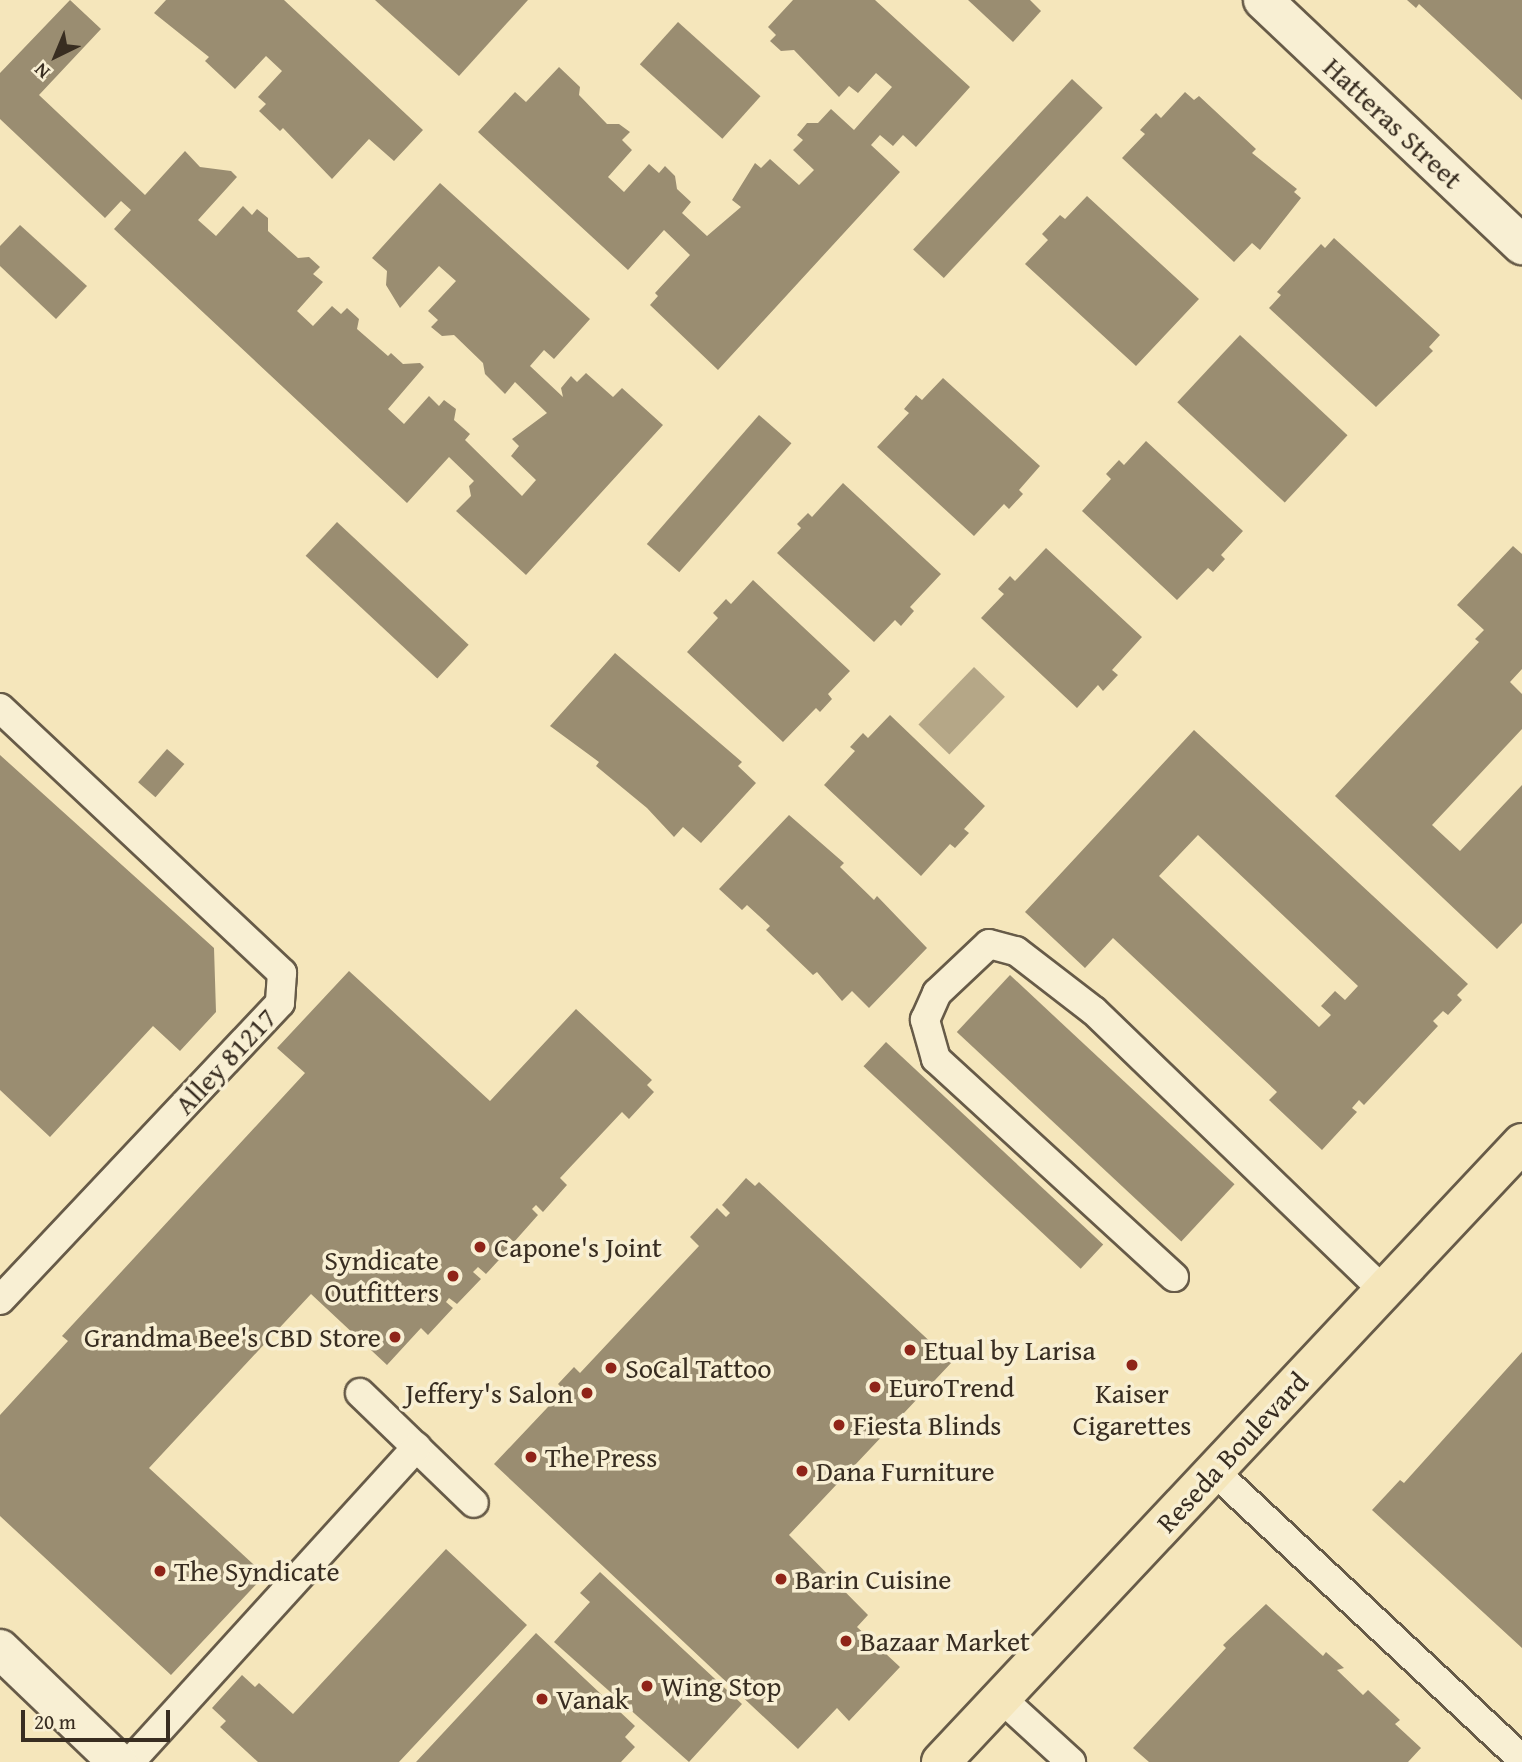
<!DOCTYPE html>
<html>
<head>
<meta charset="utf-8">
<style>
  body { margin:0 }
  #map { position:relative; width:1522px; height:1762px; overflow:hidden; background:#f5e6bb; font-family:"Gentium Book Plus",serif }
  div>[style] { position:absolute }
  .water>* { inset:0; background:#b5a787; transform-origin:0 0 }
  .building>* { inset:0; background:#9a8d71; transform-origin:0 0 }
  .roads { filter:drop-shadow(2px 0 #675b48) drop-shadow(-2px 0 #675b48) drop-shadow(0 2px #675b48) drop-shadow(0 -2px #675b48) }
  .service>* { height:28px; margin:-14px; padding:0 14px; transform-origin:14px; border-radius:14px; background:#f8efd3 }
  .tertiary>* { height:38px; margin:-19px; padding:0 19px; transform-origin:19px; border-radius:19px; background:#f8efd3 }
  .secondary>* { height:38px; margin:-19px; padding:0 19px; transform-origin:19px; border-radius:19px; background:#f8efd3 }
  .primary>* { height:38px; margin:-19px; padding:0 19px; transform-origin:19px; border-radius:19px; background:#f5e6bb }
  .dots>* { width:19px; height:19px; translate:-50% -50%; box-sizing:border-box; border:4px solid #f8efd3; border-radius:50% }
  span { translate:-50% -50%; white-space:nowrap; text-align:center; line-height:1.15; -webkit-text-stroke:7px #f8efd3; paint-order:stroke }
  .street-label { font-size:28px; color:#382d21 }
  .poi-label { font-size:28px; color:#382d21 }
  .left { translate:0 -50%; text-align:left }
  .right { translate:-100% -50%; text-align:right }
  .north { position:absolute; left:21px; top:21px; width:70px; height:70px; -webkit-text-stroke:5px #f8efd3; paint-order:stroke; rotate:223deg; font-size:19px; font-weight:700; line-height:28px; text-align:center; color:#382d21 }
  .north::after { content:''; display:block; margin:auto; width:24px; height:32px; background:#382d21; clip-path:polygon(50% 0,100% 100%,50% 72%,0 100%) }
  .scale { position:absolute; left:21px; top:1710px; width:149px; height:32px; box-sizing:border-box; border:4px solid #382d21; border-top:0; padding-left:9px; font-size:21px; line-height:24px; white-space:nowrap; color:#382d21; -webkit-text-stroke:5px #f8efd3; paint-order:stroke }
</style>
</head>
<body>
<div id="map">
  <div class="water">
    <i style="left:974px;top:667px;width:43px;height:80px;rotate:44deg"></i>
  </div>
  <div class="building">
    <i style="clip-path:polygon(70px 0,101px 29px,39px 95px,145px 195px,185px 151px,200px 167px,231px 171px,237px 177px,198px 220px,216px 236px,243px 206px,252px 215px,257px 209px,268px 218px,268px 231px,298px 258px,309px 257px,320px 267px,313px 274px,323px 282px,297px 311px,313px 326px,332px 306px,341px 314px,347px 308px,359px 319px,357px 329px,388px 356px,391px 353px,403px 364px,420px 363px,424px 367px,388px 409px,404px 424px,429px 396px,439px 406px,444px 400px,456px 409px,454px 420px,470px 434px,465px 440px,522px 496px,536px 480px,511px 456px,519px 446px,512px 439px,547px 413px,515px 382px,505px 394px,485px 374px,483px 363px,454px 335px,442px 336px,431px 327px,438px 320px,428px 311px,456px 281px,439px 266px,400px 308px,386px 285px,387px 271px,372px 258px,440px 183px,590px 319px,554px 359px,544px 350px,530px 366px,563px 397px,561px 388px,571px 376px,577px 382px,586px 373px,613px 397px,622px 388px,663px 425px,526px 575px,456px 511px,471px 496px,469px 486px,474px 481px,449px 457px,407px 503px,114px 229px,131px 210px,121px 201px,105px 218px,0 119px,0 73px)"></i>
    <i style="clip-path:polygon(166px 0,284px 0,423px 130px,394px 161px,369px 139px,332px 179px,283px 128px,280px 131px,259px 111px,266px 104px,258px 97px,282px 71px,266px 56px,235px 89px,205px 61px,209px 57px,154px 13px)"></i>
    <i style="clip-path:polygon(375px 0,528px 0,459px 76px)"></i>
    <i style="clip-path:polygon(793px 0,875px 0,970px 87px,916px 147px,903px 135px,893px 146px,880px 135px,871px 145px,900px 172px,718px 370px,650px 305px,658px 296px,655px 293px,690px 255px,664px 230px,628px 270px,478px 132px,515px 92px,526px 102px,559px 67px,580px 87px,579px 95px,607px 124px,619px 124px,630px 132px,622px 140px,632px 150px,608px 177px,624px 192px,649px 164px,659px 173px,665px 166px,675px 176px,677px 189px,691px 202px,682px 213px,707px 236px,741px 207px,732px 200px,755px 163px,761px 168px,770px 159px,799px 185px,814px 170px,793px 150px,803px 140px,797px 135px,807px 123px,818px 123px,831px 109px,854px 130px,892px 87px,876px 73px,858px 93px,849px 86px,839px 97px,794px 50px,781px 51px,770px 41px,776px 35px,768px 27px)"></i>
    <i style="clip-path:polygon(968px 0,1030px 0,1041px 11px,1013px 42px)"></i>
    <i style="clip-path:polygon(1407px 0,1522px 0,1522px 100px,1419px 4px,1416px 8px)"></i>
    <i style="left:678px;top:22px;width:111px;height:57px;rotate:42deg"></i>
    <i style="left:1072px;top:79px;width:42px;height:233px;rotate:43deg"></i>
    <i style="clip-path:polygon(1185px 92px,1194px 100px,1199px 96px,1256px 149px,1252px 153px,1297px 189px,1294px 192px,1301px 198px,1260px 250px,1252px 243px,1234px 262px,1122px 158px,1145px 134px,1140px 130px,1156px 113px,1161px 118px)"></i>
    <i style="clip-path:polygon(1087px 196px,1199px 299px,1136px 366px,1025px 264px,1048px 240px,1042px 234px,1060px 215px,1065px 219px)"></i>
    <i style="clip-path:polygon(20px 225px,87px 286px,56px 319px,0 266px,0 246px)"></i>
    <i style="clip-path:polygon(1334px 238px,1440px 335px,1429px 347px,1433px 351px,1376px 407px,1269px 308px,1281px 295px,1277px 292px,1321px 244px,1325px 248px)"></i>
    <i style="left:1240px;top:335px;width:147px;height:92px;rotate:43deg"></i>
    <i style="clip-path:polygon(943px 378px,1040px 466px,1019px 490px,1023px 494px,1009px 509px,1004px 504px,974px 536px,877px 447px,909px 413px,904px 409px,916px 395px,922px 400px)"></i>
    <i style="left:759px;top:415px;width:43px;height:171px;rotate:41deg"></i>
    <i style="clip-path:polygon(1146px 441px,1243px 531px,1221px 555px,1225px 559px,1213px 572px,1208px 568px,1177px 600px,1082px 511px,1111px 479px,1106px 474px,1119px 460px,1124px 465px)"></i>
    <i style="clip-path:polygon(843px 483px,941px 574px,910px 607px,914px 611px,901px 626px,895px 620px,874px 642px,777px 553px,801px 528px,797px 524px,808px 513px,812px 517px)"></i>
    <i style="left:337px;top:522px;width:180px;height:46px;rotate:43deg"></i>
    <i style="clip-path:polygon(1513px 546px,1522px 554px,1522px 669px,1510px 682px,1522px 694px,1522px 729px,1432px 825px,1460px 851px,1522px 785px,1522px 923px,1497px 949px,1335px 796px,1479px 642px,1475px 639px,1484px 630px,1457px 605px)"></i>
    <i style="clip-path:polygon(1046px 548px,1142px 637px,1112px 670px,1118px 675px,1103px 691px,1098px 685px,1077px 708px,981px 618px,1004px 594px,998px 589px,1010px 576px,1015px 581px)"></i>
    <i style="clip-path:polygon(753px 580px,850px 671px,828px 694px,832px 699px,820px 712px,816px 708px,783px 742px,687px 652px,718px 618px,713px 613px,726px 599px,731px 604px)"></i>
    <i style="clip-path:polygon(615px 653px,742px 762px,738px 766px,756px 783px,701px 843px,683px 827px,674px 837px,647px 808px,596px 766px,599px 762px,550px 726px)"></i>
    <i style="clip-path:polygon(890px 715px,985px 806px,964px 829px,969px 833px,955px 848px,950px 844px,921px 876px,824px 785px,855px 751px,850px 747px,863px 733px,868px 738px)"></i>
    <i style="clip-path:polygon(evenodd,1194px 730px,1468px 984px,1457px 995px,1462px 1000px,1448px 1015px,1443px 1011px,1433px 1021px,1438px 1026px,1364px 1105px,1359px 1100px,1352px 1108px,1357px 1112px,1322px 1150px,1269px 1100px,1277px 1092px,1113px 938px,1085px 968px,1025px 912px,1194px 730px,1198px 835px,1358px 986px,1345px 1000px,1335px 991px,1321px 1006px,1331px 1015px,1319px 1027px,1159px 876px,1198px 835px)"></i>
    <i style="left:167px;top:749px;width:23px;height:44px;rotate:41deg"></i>
    <i style="clip-path:polygon(0 755px,214px 948px,216px 1012px,180px 1051px,153px 1026px,50px 1137px,0 1090px)"></i>
    <i style="clip-path:polygon(789px 815px,844px 863px,840px 867px,874px 900px,877px 896px,927px 948px,869px 1008px,852px 991px,842px 1001px,817px 972px,813px 975px,766px 930px,770px 926px,747px 905px,742px 910px,719px 889px)"></i>
    <i style="clip-path:polygon(349px 971px,490px 1101px,576px 1009px,652px 1080px,647px 1085px,654px 1092px,629px 1119px,622px 1112px,560px 1178px,567px 1185px,543px 1212px,536px 1205px,532px 1209px,538px 1215px,514px 1242px,507px 1236px,502px 1241px,510px 1248px,486px 1274px,478px 1267px,473px 1272px,481px 1279px,457px 1304px,449px 1298px,446px 1302px,453px 1308px,428px 1335px,421px 1328px,387px 1365px,311px 1294px,149px 1468px,265px 1575px,171px 1675px,0 1516px,0 1415px,68px 1341px,62px 1336px,305px 1073px,277px 1048px)"></i>
    <i style="left:1010px;top:975px;width:307px;height:78px;rotate:43deg"></i>
    <i style="left:886px;top:1042px;width:297px;height:33px;rotate:43deg"></i>
    <i style="clip-path:polygon(746px 1178px,755px 1186px,759px 1182px,952px 1362px,789px 1535px,868px 1615px,857px 1627px,900px 1667px,849px 1721px,837px 1708px,798px 1749px,494px 1464px,564px 1390px,558px 1384px,574px 1367px,580px 1373px,699px 1246px,690px 1237px,717px 1208px,726px 1217px,730px 1213px,722px 1205px)"></i>
    <i style="clip-path:polygon(1522px 1352px,1522px 1648px,1372px 1510px,1400px 1480px,1404px 1483px)"></i>
    <i style="clip-path:polygon(446px 1549px,527px 1625px,399px 1762px,258px 1762px,220px 1727px,226px 1721px,212px 1708px,242px 1675px,255px 1687px,259px 1683px,293px 1714px)"></i>
    <i style="clip-path:polygon(600px 1572px,742px 1704px,689px 1762px,554px 1642px,590px 1602px,580px 1593px)"></i>
    <i style="clip-path:polygon(1266px 1604px,1323px 1656px,1326px 1652px,1344px 1668px,1337px 1670px,1363px 1695px,1368px 1690px,1400px 1720px,1395px 1724px,1421px 1748px,1408px 1762px,1149px 1762px,1133px 1748px,1226px 1648px,1223px 1645px)"></i>
    <i style="clip-path:polygon(536px 1633px,635px 1726px,625px 1737px,635px 1747px,621px 1762px,416px 1762px)"></i>
  </div>
  <div class="roads">
    <div class="service">
      <i style="left:0;top:708px;width:387px;rotate:43.2deg"></i>
      <i style="left:282px;top:973px;width:30px;rotate:94deg"></i>
      <i style="left:280px;top:1003px;width:408px;rotate:133.3deg"></i>
      <i style="left:1174px;top:1277px;width:323px;rotate:-137.5deg"></i>
      <i style="left:936px;top:1059px;width:41px;rotate:-105.8deg"></i>
      <i style="left:925px;top:1020px;width:30px;rotate:-66deg"></i>
      <i style="left:937px;top:993px;width:71px;rotate:-43.3deg"></i>
      <i style="left:989px;top:944px;width:28px;rotate:15deg"></i>
      <i style="left:1016px;top:951px;width:98px;rotate:37.6deg"></i>
      <i style="left:1094px;top:1011px;width:403px;rotate:44deg"></i>
      <i style="left:360px;top:1393px;width:158px;rotate:44deg"></i>
      <i style="left:1214px;top:1471px;width:422px;rotate:43.1deg"></i>
      <i style="left:1001px;top:1698px;width:95px;rotate:42.4deg"></i>
      <i style="left:130px;top:1762px;width:426px;rotate:-47.7deg"></i>
    </div>
    <div class="tertiary">
      <i style="left:1263px;top:0;width:357px;rotate:43.4deg"></i>
    </div>
    <div class="secondary">
      <i style="left:0;top:1649px;width:163px;rotate:43.8deg"></i>
    </div>
    <div class="primary">
      <i style="left:941px;top:1762px;width:849px;rotate:-46.81deg"></i>
    </div>
  </div>
  <div class="dots">
    <i style="left:480px;top:1247px;background:#8f2418"></i>
    <i style="left:453px;top:1276px;background:#8f2418"></i>
    <i style="left:395px;top:1337px;background:#8f2418"></i>
    <i style="left:910px;top:1350px;background:#8f2418"></i>
    <i style="left:1132px;top:1365px;background:#8f2418"></i>
    <i style="left:611px;top:1368px;background:#8f2418"></i>
    <i style="left:875px;top:1387px;background:#8f2418"></i>
    <i style="left:587px;top:1393px;background:#8f2418"></i>
    <i style="left:839px;top:1425px;background:#8f2418"></i>
    <i style="left:531px;top:1457px;background:#8f2418"></i>
    <i style="left:802px;top:1471px;background:#8f2418"></i>
    <i style="left:160px;top:1571px;background:#8f2418"></i>
    <i style="left:781px;top:1579px;background:#8f2418"></i>
    <i style="left:846px;top:1641px;background:#8f2418"></i>
    <i style="left:647px;top:1686px;background:#8f2418"></i>
    <i style="left:542px;top:1699px;background:#8f2418"></i>
  </div>
  <div class="street-label">
    <span style="left:1393px;top:123px;rotate:43deg">Hatteras Street</span>
    <span style="left:225px;top:1061px;rotate:-47deg">Alley 81217</span>
    <span style="left:1232px;top:1452px;rotate:-47deg">Reseda Boulevard</span>
  </div>
  <div class="poi-label">
    <span class="left" style="left:494px;top:1247px">Capone's Joint</span>
    <span class="right" style="left:439px;top:1276px">Syndicate<br>Outfitters</span>
    <span class="right" style="left:381px;top:1337px">Grandma Bee's CBD Store</span>
    <span class="left" style="left:924px;top:1350px">Etual by Larisa</span>
    <span class="left" style="left:625px;top:1368px">SoCal Tattoo</span>
    <span class="left" style="left:889px;top:1387px">EuroTrend</span>
    <span class="right" style="left:573px;top:1393px">Jeffery's Salon</span>
    <span style="left:1132px;top:1409px">Kaiser<br>Cigarettes</span>
    <span class="left" style="left:853px;top:1425px">Fiesta Blinds</span>
    <span class="left" style="left:545px;top:1457px">The Press</span>
    <span class="left" style="left:816px;top:1471px">Dana Furniture</span>
    <span class="left" style="left:174px;top:1571px">The Syndicate</span>
    <span class="left" style="left:795px;top:1579px">Barin Cuisine</span>
    <span class="left" style="left:860px;top:1641px">Bazaar Market</span>
    <span class="left" style="left:661px;top:1686px">Wing Stop</span>
    <span class="left" style="left:556px;top:1699px">Vanak</span>
  </div>
  <div class="north">N</div>
  <div class="scale">20 m</div>
</div>
</body>
</html>
